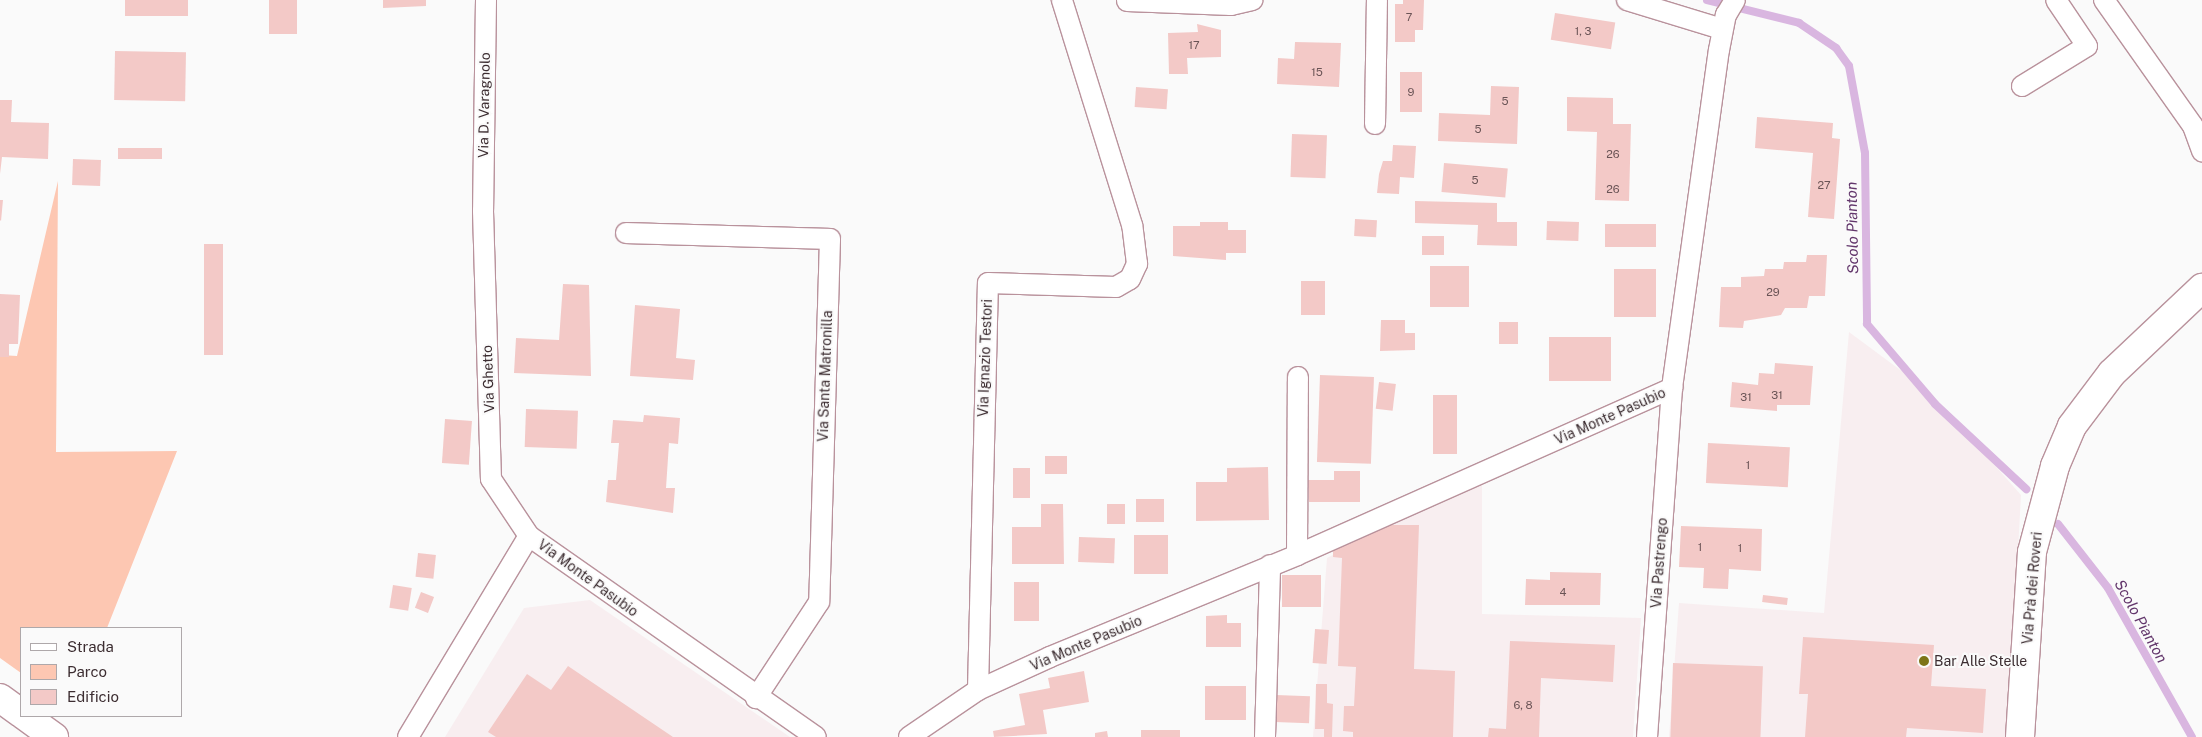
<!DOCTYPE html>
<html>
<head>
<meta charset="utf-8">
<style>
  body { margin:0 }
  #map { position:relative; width:2202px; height:737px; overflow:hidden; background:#fafafa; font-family:"Public Sans",sans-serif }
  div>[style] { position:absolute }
  .built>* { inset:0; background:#f8eef0 }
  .green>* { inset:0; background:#fdc7b2 }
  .stream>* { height:8px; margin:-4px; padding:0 4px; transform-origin:4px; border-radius:4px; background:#d9b6e0 }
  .building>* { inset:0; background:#f3c9c7; transform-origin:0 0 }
  .roads { filter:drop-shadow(1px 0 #b9929c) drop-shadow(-1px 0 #b9929c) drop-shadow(0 1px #b9929c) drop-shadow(0 -1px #b9929c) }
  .street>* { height:20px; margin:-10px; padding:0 10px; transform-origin:10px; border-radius:10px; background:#fff }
  .secondary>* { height:28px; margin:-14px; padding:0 14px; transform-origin:14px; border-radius:14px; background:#fff }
  .dots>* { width:14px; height:14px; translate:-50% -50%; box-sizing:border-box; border:2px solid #fafafa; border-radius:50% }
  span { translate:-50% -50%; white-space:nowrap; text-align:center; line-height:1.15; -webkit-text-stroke:4px #fafafa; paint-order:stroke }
  .number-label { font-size:11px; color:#6a5456 }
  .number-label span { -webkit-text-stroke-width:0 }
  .street-label { font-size:14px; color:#3c2d31 }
  .poi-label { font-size:14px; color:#3c2d31 }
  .left { translate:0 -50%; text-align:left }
  .water-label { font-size:15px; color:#63376c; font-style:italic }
  .legend { position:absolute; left:20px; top:627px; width:162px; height:90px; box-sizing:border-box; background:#fafafa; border:1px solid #aea8aa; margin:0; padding:6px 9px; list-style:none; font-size:15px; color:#3c2d31 }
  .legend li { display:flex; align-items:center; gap:10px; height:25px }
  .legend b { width:25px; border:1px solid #aea8aa }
</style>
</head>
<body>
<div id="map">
  <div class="built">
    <i style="clip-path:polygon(1849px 332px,1930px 392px,2021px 495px,2008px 737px,1669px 737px,1679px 603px,1824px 613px)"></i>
    <i style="clip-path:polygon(1482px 476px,1482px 614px,1641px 618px,1633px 737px,1313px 737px,1327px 558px)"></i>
    <i style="clip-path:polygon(590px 600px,790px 737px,445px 737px,524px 608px)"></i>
  </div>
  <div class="green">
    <i style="clip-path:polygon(58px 181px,56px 452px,177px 451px,107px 628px,21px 628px,21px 673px,0 658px,0 355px,17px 356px)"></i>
  </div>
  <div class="stream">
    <i style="left:1707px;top:0;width:95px;rotate:14deg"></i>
    <i style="left:1799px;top:23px;width:45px;rotate:34deg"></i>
    <i style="left:1836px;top:48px;width:22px;rotate:54deg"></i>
    <i style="left:1849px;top:66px;width:88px;rotate:79.6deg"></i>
    <i style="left:1865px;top:153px;width:171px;rotate:89.3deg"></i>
    <i style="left:1867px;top:324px;width:105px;rotate:49.6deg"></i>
    <i style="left:1935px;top:404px;width:125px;rotate:43deg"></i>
    <i style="left:2058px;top:524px;width:81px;rotate:52deg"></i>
    <i style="left:2108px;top:588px;width:171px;rotate:60.6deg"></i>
  </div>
  <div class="building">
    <i style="left:125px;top:0;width:63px;height:16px"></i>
    <i style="left:269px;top:0;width:28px;height:34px"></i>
    <i style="clip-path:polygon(383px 0,426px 0,426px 6px,383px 8px)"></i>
    <i style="clip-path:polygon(1403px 0,1424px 0,1423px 30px,1415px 30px,1415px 42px,1395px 42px,1395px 4px,1403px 4px)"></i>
    <i style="left:1555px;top:13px;width:61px;height:27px;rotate:9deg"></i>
    <i style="clip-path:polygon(1197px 24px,1221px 30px,1221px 57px,1187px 58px,1188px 74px,1169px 74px,1168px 33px,1198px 32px)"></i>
    <i style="clip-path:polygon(1295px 42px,1341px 43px,1339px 87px,1277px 84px,1278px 58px,1294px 59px)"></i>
    <i style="left:115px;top:51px;width:71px;height:49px;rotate:1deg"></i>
    <i style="left:1400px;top:72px;width:22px;height:40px"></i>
    <i style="clip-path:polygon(1491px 86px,1519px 87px,1517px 144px,1438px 141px,1439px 113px,1490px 115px)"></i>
    <i style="left:1136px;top:87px;width:32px;height:20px;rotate:4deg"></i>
    <i style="clip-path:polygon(1567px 97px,1613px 98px,1613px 124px,1631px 124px,1629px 201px,1595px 200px,1597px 132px,1567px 131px)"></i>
    <i style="clip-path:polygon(0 100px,12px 100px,11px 122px,49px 123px,48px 159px,2px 157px,0 174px)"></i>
    <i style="clip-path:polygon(1757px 117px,1833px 123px,1832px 138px,1840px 139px,1834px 219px,1808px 217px,1813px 153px,1755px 148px)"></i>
    <i style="left:1292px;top:134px;width:35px;height:43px;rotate:2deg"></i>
    <i style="clip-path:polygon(1393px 145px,1416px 146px,1414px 178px,1400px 177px,1399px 194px,1377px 193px,1379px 174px,1383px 161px,1392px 161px)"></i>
    <i style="left:118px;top:148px;width:44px;height:11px"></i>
    <i style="left:73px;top:159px;width:28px;height:26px;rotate:2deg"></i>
    <i style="left:1444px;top:163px;width:64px;height:29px;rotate:5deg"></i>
    <i style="clip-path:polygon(0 200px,3px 200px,1px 221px,0 220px)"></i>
    <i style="clip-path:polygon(1415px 201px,1497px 203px,1497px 222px,1517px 222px,1517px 246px,1477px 245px,1478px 225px,1415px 223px)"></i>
    <i style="left:1355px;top:219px;width:22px;height:17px;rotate:3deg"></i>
    <i style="left:1547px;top:221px;width:32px;height:19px;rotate:2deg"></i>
    <i style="clip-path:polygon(1200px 222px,1228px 222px,1228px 230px,1246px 230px,1246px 253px,1226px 253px,1226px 260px,1173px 256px,1173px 226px,1200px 226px)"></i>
    <i style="left:1605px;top:224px;width:51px;height:23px"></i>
    <i style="left:1422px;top:236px;width:22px;height:19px"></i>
    <i style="left:204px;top:244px;width:19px;height:111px"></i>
    <i style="clip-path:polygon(1807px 255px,1827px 255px,1825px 296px,1809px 296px,1807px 308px,1785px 308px,1781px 315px,1744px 321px,1743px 328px,1719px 327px,1721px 287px,1741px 287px,1741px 277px,1764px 276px,1765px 269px,1783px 269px,1784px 262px,1806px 262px)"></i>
    <i style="left:1469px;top:266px;width:41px;height:39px;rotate:90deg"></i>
    <i style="left:1656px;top:269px;width:48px;height:42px;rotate:90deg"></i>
    <i style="left:1301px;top:281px;width:24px;height:34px"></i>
    <i style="clip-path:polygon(563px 284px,589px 285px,591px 376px,514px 373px,516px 338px,559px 340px)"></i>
    <i style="clip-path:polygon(0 294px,20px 295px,18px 344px,9px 344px,9px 357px,0 357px)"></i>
    <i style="clip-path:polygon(635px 305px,680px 309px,676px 358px,695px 360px,693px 380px,630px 376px)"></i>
    <i style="clip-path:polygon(1381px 320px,1405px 320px,1405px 333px,1415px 333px,1415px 350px,1380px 351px)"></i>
    <i style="left:1499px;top:322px;width:19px;height:22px"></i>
    <i style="left:1549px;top:337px;width:62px;height:44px"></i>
    <i style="clip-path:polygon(1775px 363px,1813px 366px,1810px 405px,1777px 405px,1777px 411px,1730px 407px,1732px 382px,1758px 385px,1759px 373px,1774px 374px)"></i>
    <i style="left:1320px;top:375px;width:54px;height:87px;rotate:2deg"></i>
    <i style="left:1379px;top:382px;width:17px;height:27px;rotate:7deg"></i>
    <i style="left:1433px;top:395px;width:24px;height:59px"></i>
    <i style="left:526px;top:409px;width:52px;height:38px;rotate:2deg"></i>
    <i style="clip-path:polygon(644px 415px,680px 418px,678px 444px,669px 443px,666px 488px,675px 488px,673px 513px,606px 502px,608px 480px,616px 480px,619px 443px,611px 443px,613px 420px,643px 422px)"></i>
    <i style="left:445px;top:419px;width:27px;height:44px;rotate:4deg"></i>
    <i style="left:1708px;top:443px;width:82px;height:40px;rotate:3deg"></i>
    <i style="left:1067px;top:456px;width:18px;height:22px;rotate:90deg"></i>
    <i style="clip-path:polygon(1268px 467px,1269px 520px,1196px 521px,1196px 482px,1227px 482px,1227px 468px)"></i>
    <i style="left:1013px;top:468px;width:17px;height:30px"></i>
    <i style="clip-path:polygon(1334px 471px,1360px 471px,1360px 502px,1309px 502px,1308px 480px,1334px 480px)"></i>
    <i style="left:1136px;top:499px;width:28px;height:23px"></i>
    <i style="clip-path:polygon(1041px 504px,1063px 504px,1064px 564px,1012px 564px,1012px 527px,1041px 527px)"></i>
    <i style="left:1107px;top:504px;width:18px;height:20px"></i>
    <i style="clip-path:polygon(1391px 525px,1419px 525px,1414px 669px,1455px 671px,1453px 737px,1353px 737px,1353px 732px,1343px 731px,1344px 706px,1354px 706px,1356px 667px,1338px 666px,1342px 558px,1333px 557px,1333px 549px)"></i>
    <i style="clip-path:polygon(1681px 526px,1762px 529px,1761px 571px,1729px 569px,1728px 589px,1703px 588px,1704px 568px,1679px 567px)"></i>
    <i style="left:1134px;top:535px;width:34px;height:39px"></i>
    <i style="left:1079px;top:537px;width:36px;height:25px;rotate:2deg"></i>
    <i style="left:418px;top:553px;width:18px;height:24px;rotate:6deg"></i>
    <i style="clip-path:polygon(1550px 572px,1601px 573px,1600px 605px,1525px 605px,1526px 579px,1550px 580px)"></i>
    <i style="left:1282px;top:575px;width:39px;height:32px"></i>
    <i style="left:1039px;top:582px;width:39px;height:25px;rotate:90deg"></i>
    <i style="left:393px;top:585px;width:19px;height:23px;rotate:9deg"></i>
    <i style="left:421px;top:592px;width:14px;height:17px;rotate:21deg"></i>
    <i style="left:1763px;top:595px;width:25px;height:7px;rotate:7deg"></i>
    <i style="clip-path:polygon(1227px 615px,1227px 623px,1241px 623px,1241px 647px,1206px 647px,1206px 616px)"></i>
    <i style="left:1315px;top:629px;width:14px;height:34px;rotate:4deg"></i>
    <i style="clip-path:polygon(1803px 637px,1934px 645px,1931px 686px,1986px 689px,1983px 733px,1907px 728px,1906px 737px,1805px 737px,1808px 694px,1799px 694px)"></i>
    <i style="clip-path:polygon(1510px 641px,1615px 645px,1613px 682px,1541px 678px,1539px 737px,1488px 737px,1489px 728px,1506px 729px)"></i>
    <i style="left:1673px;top:663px;width:90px;height:74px;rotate:2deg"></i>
    <i style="clip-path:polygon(568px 666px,673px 737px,496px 737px,488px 732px,527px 674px,551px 690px)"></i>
    <i style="clip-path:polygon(1084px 671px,1089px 702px,1043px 710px,1047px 734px,994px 737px,993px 731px,1025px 725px,1019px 694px,1050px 688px,1048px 678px)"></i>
    <i style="clip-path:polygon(1316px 684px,1327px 684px,1327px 703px,1333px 704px,1332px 737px,1324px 737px,1324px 729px,1315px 729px)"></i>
    <i style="left:1205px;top:686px;width:41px;height:34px"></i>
    <i style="left:1276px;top:695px;width:34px;height:27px;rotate:2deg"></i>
    <i style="left:1141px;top:730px;width:39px;height:7px"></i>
    <i style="clip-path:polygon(1107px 731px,1108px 737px,1095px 737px,1095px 733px)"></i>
  </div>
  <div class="roads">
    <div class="street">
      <i style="left:486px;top:0;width:211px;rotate:90.8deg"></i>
      <i style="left:483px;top:211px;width:268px;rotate:88.3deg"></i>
      <i style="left:491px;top:479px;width:69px;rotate:56.3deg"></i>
      <i style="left:1627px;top:0;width:99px;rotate:17deg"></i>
      <i style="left:2104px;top:0;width:154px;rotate:54.8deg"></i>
      <i style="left:2193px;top:126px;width:27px;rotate:70deg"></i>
      <i style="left:1127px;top:1px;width:104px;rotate:2.2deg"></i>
      <i style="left:1231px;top:5px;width:22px;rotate:-13deg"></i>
      <i style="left:2022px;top:86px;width:76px;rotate:-31.6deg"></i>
      <i style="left:2087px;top:46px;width:55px;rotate:-124deg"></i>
      <i style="left:1375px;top:124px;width:124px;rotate:-89.1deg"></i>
      <i style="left:626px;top:233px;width:204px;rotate:1.7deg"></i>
      <i style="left:830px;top:239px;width:363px;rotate:91.7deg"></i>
      <i style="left:819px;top:602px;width:115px;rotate:123.3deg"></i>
      <i style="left:1297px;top:555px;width:178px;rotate:-89.7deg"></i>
      <i style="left:978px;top:690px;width:407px;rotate:-88.6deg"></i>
      <i style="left:988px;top:283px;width:128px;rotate:1.8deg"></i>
      <i style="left:1116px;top:287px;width:16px;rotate:-30deg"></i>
      <i style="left:1130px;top:279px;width:17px;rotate:-65deg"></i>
      <i style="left:1137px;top:264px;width:39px;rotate:-97deg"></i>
      <i style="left:1132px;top:225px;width:236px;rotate:-107.3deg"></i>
      <i style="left:408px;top:737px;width:235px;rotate:-59deg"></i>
      <i style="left:529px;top:536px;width:350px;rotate:35deg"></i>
      <i style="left:909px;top:737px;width:83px;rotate:-34.3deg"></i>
      <i style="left:978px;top:690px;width:79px;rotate:-24.6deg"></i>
      <i style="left:1050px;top:657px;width:267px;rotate:-22.4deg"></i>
      <i style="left:1297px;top:555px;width:411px;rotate:-24deg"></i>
      <i style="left:1672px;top:388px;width:341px;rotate:-82.1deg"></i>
      <i style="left:1719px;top:50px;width:36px;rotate:-79deg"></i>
      <i style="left:1726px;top:15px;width:17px;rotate:-59deg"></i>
      <i style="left:1265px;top:737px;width:172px;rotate:-88.3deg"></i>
      <i style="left:1647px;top:737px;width:350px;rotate:-85.9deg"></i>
    </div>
    <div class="secondary">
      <i style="left:0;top:698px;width:26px;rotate:36deg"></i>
      <i style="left:25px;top:716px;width:36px;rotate:36deg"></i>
      <i style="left:2020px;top:737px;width:185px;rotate:-86.3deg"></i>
      <i style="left:2032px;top:552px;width:89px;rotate:-75deg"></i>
      <i style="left:2055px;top:466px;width:43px;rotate:-67deg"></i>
      <i style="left:2072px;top:426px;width:66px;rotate:-53deg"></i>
      <i style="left:2112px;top:373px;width:124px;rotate:-43.4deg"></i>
    </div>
  </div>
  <div class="dots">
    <i style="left:1924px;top:661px;background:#7d7417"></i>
  </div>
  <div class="number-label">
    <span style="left:1409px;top:17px">7</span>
    <span style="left:1583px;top:31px">1, 3</span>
    <span style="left:1194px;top:45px">17</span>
    <span style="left:1317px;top:72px">15</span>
    <span style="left:1411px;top:92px">9</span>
    <span style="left:1505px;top:101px">5</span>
    <span style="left:1478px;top:129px">5</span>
    <span style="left:1613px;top:154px">26</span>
    <span style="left:1475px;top:180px">5</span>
    <span style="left:1824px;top:185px">27</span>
    <span style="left:1613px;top:189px">26</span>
    <span style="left:1773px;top:292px">29</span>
    <span style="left:1777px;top:395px">31</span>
    <span style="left:1746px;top:397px">31</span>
    <span style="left:1748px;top:465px">1</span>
    <span style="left:1700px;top:547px">1</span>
    <span style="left:1740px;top:548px">1</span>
    <span style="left:1563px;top:592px">4</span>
    <span style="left:1523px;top:705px">6, 8</span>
  </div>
  <div class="street-label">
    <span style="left:484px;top:105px;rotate:-89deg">Via D. Varagnolo</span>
    <span style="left:985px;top:358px;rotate:-88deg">Via Ignazio Testori</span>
    <span style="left:825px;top:376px;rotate:-88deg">Via Santa Matronilla</span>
    <span style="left:488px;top:379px;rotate:-92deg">Via Ghetto</span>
    <span style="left:1610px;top:416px;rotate:-24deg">Via Monte Pasubio</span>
    <span style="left:1659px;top:563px;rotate:-86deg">Via Pastrengo</span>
    <span style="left:588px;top:578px;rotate:36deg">Via Monte Pasubio</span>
    <span style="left:2032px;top:588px;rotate:-85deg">Via Prà dei Roveri</span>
    <span style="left:1086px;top:643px;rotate:-23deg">Via Monte Pasubio</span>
  </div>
  <div class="poi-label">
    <span class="left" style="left:1934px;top:661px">Bar Alle Stelle</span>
  </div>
  <div class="water-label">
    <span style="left:1852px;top:228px;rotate:-91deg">Scolo Pianton</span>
    <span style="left:2141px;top:621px;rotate:61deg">Scolo Pianton</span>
  </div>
  <ul class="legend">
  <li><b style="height:6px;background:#fff"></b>Strada</li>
  <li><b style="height:14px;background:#fdc7b2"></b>Parco</li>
  <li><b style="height:14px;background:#f3c9c7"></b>Edificio</li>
  </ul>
</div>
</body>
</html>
